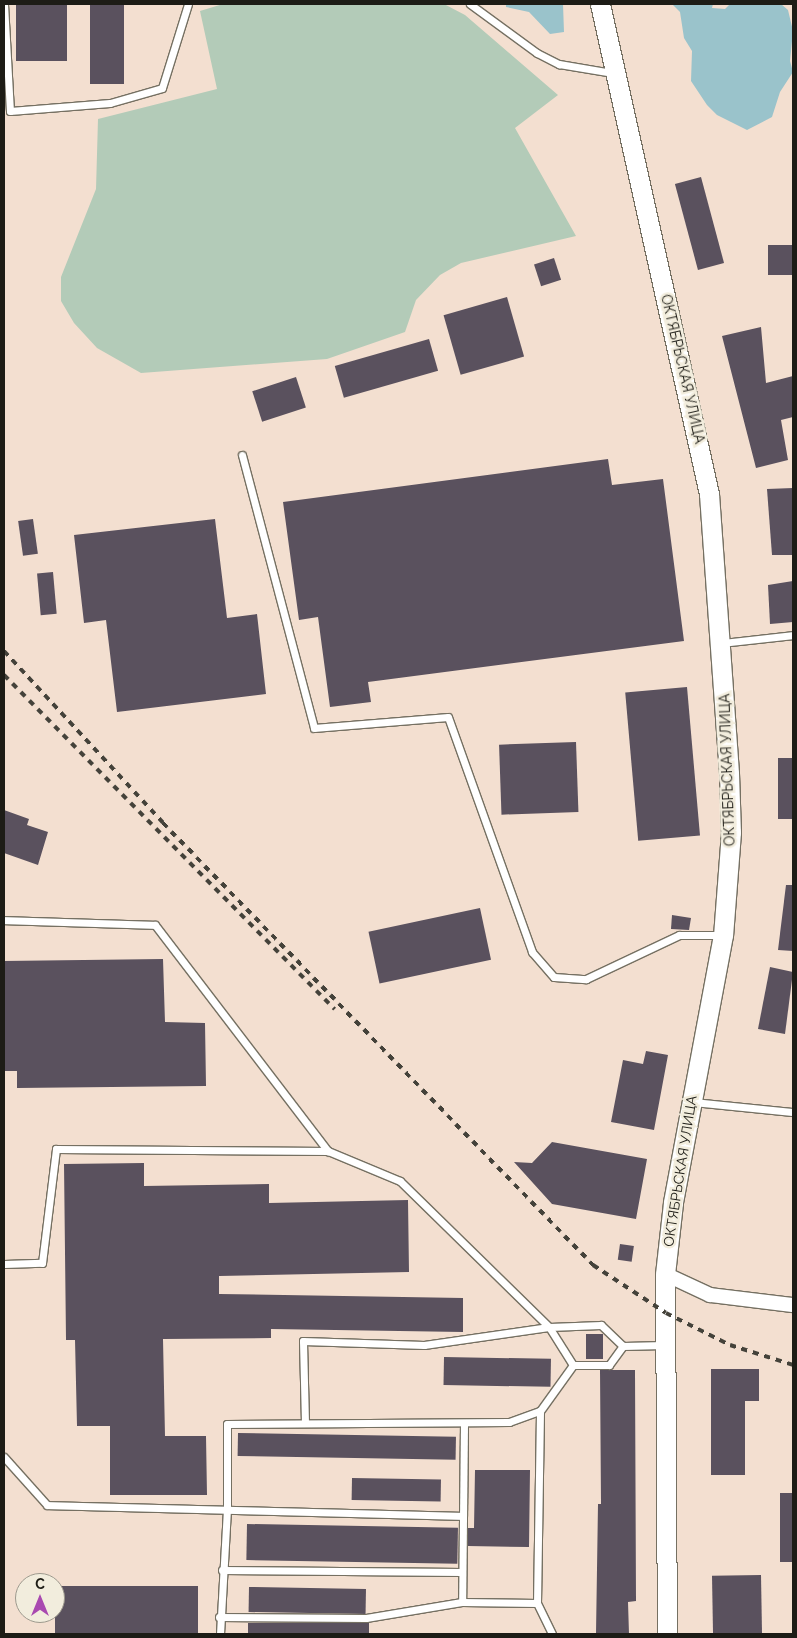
<!DOCTYPE html>
<html>
<head>
<meta charset="utf-8">
<style>
  body { margin:0 }
  #map { position:relative; width:797px; height:1638px; overflow:hidden; background:#f2eddd; font-family:Raleway,sans-serif }
  div>[style] { position:absolute }
  .industrial>* { inset:0; background:#f3dfd0 }
  .green>* { inset:0; background:#b3cbb8 }
  .water>* { inset:0; background:#9ac3cb }
  .building>* { inset:0; background:#5a515e; transform-origin:0 0 }
  .roads { filter:drop-shadow(1px 0 #757062) drop-shadow(-1px 0 #757062) drop-shadow(0 1px #757062) drop-shadow(0 -1px #757062) }
  .lane>* { height:7px; margin:-3.5px; padding:0 3.5px; transform-origin:3.5px; border-radius:3.5px; background:#fff }
  .street>* { height:14px; margin:-7px; padding:0 7px; transform-origin:7px; border-radius:7px; background:#fff }
  .secondary>* { height:19px; margin:-9.5px; padding:0 9.5px; transform-origin:9.5px; border-radius:9.5px; background:#fff }
  .rail>* { height:4px; margin-top:-2px; transform-origin:0; background:repeating-linear-gradient(90deg,#44423a 0 6px,transparent 0 12px) }
  span { translate:-50% -50%; white-space:nowrap; text-align:center; line-height:1.15; -webkit-text-stroke:5px #f2eddd; paint-order:stroke }
  .street-label { font-size:14px; color:#1d1c16 }
  .frame { position:absolute; inset:0; border:5px solid #1d1c16; pointer-events:none }
  .north { position:absolute; left:15px; top:1573px; width:50px; height:50px; box-sizing:border-box; background:#f2eddd; border:1px solid #9d998d; border-radius:50%; rotate:0deg; font-size:14px; font-weight:700; line-height:20px; text-align:center; color:#1d1c16 }
  .north::after { content:''; display:block; margin:auto; width:18px; height:22px; background:#a949b0; clip-path:polygon(50% 0,100% 100%,50% 72%,0 100%) }
</style>
</head>
<body>
<div id="map">
  <div class="industrial">
    <i style="clip-path:polygon(evenodd,4px 4px,793px 4px,793px 1634px,4px 1634px,4px 4px,25px 1583px,55px 1583px,55px 1613px,25px 1613px,25px 1583px)"></i>
  </div>
  <div class="green">
    <i style="clip-path:polygon(223px 4px,444px 4px,465px 15px,558px 95px,515px 128px,576px 236px,461px 263px,440px 275px,416px 300px,405px 332px,327px 359px,141px 373px,97px 348px,74px 323px,61px 301px,61px 277px,96px 189px,98px 119px,217px 89px,200px 11px)"></i>
  </div>
  <div class="water">
    <i style="clip-path:polygon(506px 4px,563px 4px,564px 32px,550px 34px,529px 12px,506px 7px)"></i>
    <i style="clip-path:polygon(672px 4px,713px 4px,712px 8px,725px 9px,730px 4px,781px 4px,788px 10px,793px 31px,790px 61px,793px 72px,780px 92px,772px 117px,747px 130px,717px 115px,707px 105px,691px 81px,692px 51px,684px 38px,680px 12px)"></i>
  </div>
  <div class="building">
    <i style="left:16px;top:4px;width:51px;height:57px"></i>
    <i style="left:90px;top:4px;width:34px;height:80px"></i>
    <i style="left:701px;top:177px;width:89px;height:27px;rotate:75deg"></i>
    <i style="left:793px;top:245px;width:30px;height:25px;rotate:90deg"></i>
    <i style="left:554px;top:258px;width:23px;height:21px;rotate:72deg"></i>
    <i style="left:507px;top:297px;width:62px;height:66px;rotate:74deg"></i>
    <i style="clip-path:polygon(761px 327px,766px 383px,793px 376px,793px 417px,781px 420px,788px 460px,756px 468px,722px 336px)"></i>
    <i style="left:429px;top:339px;width:33px;height:98px;rotate:74deg"></i>
    <i style="left:296px;top:377px;width:32px;height:46px;rotate:72deg"></i>
    <i style="clip-path:polygon(608px 459px,612px 485px,663px 479px,684px 641px,368px 682px,371px 702px,330px 707px,318px 617px,299px 620px,283px 502px)"></i>
    <i style="clip-path:polygon(793px 488px,793px 555px,772px 555px,767px 489px)"></i>
    <i style="left:33px;top:519px;width:35px;height:15px;rotate:82deg"></i>
    <i style="clip-path:polygon(215px 519px,227px 618px,257px 614px,266px 694px,117px 712px,106px 620px,84px 623px,74px 535px)"></i>
    <i style="left:53px;top:572px;width:42px;height:16px;rotate:85deg"></i>
    <i style="clip-path:polygon(793px 581px,793px 622px,770px 624px,768px 585px)"></i>
    <i style="left:687px;top:687px;width:149px;height:62px;rotate:85deg"></i>
    <i style="left:576px;top:742px;width:70px;height:77px;rotate:88deg"></i>
    <i style="left:793px;top:758px;width:61px;height:15px;rotate:90deg"></i>
    <i style="clip-path:polygon(4px 810px,29px 819px,27px 825px,48px 832px,38px 865px,4px 853px)"></i>
    <i style="clip-path:polygon(786px 885px,793px 885px,793px 951px,778px 950px)"></i>
    <i style="left:480px;top:908px;width:53px;height:114px;rotate:78deg"></i>
    <i style="clip-path:polygon(672px 915px,691px 918px,689px 930px,671px 929px)"></i>
    <i style="clip-path:polygon(163px 959px,165px 1022px,205px 1023px,206px 1086px,17px 1088px,17px 1071px,4px 1071px,4px 961px)"></i>
    <i style="clip-path:polygon(770px 967px,793px 972px,785px 1034px,758px 1029px)"></i>
    <i style="clip-path:polygon(646px 1051px,668px 1055px,654px 1130px,611px 1122px,623px 1060px,643px 1064px)"></i>
    <i style="clip-path:polygon(552px 1142px,647px 1159px,636px 1219px,552px 1204px,514px 1162px,532px 1163px)"></i>
    <i style="clip-path:polygon(144px 1163px,144px 1186px,269px 1184px,269px 1203px,408px 1200px,409px 1272px,219px 1276px,219px 1294px,463px 1298px,463px 1332px,271px 1329px,271px 1338px,163px 1339px,165px 1436px,206px 1436px,207px 1495px,110px 1495px,110px 1426px,77px 1426px,75px 1340px,66px 1340px,64px 1164px)"></i>
    <i style="left:620px;top:1244px;width:14px;height:16px;rotate:8deg"></i>
    <i style="left:603px;top:1334px;width:25px;height:17px;rotate:90deg"></i>
    <i style="left:444px;top:1357px;width:107px;height:28px;rotate:1deg"></i>
    <i style="clip-path:polygon(711px 1369px,759px 1369px,759px 1401px,745px 1401px,745px 1475px,711px 1475px)"></i>
    <i style="clip-path:polygon(600px 1370px,635px 1370px,636px 1601px,628px 1602px,629px 1634px,596px 1634px,598px 1504px,601px 1504px)"></i>
    <i style="left:238px;top:1433px;width:218px;height:23px;rotate:1deg"></i>
    <i style="clip-path:polygon(475px 1470px,530px 1470px,529px 1547px,468px 1546px,468px 1528px,474px 1528px)"></i>
    <i style="left:352px;top:1478px;width:89px;height:22px;rotate:1deg"></i>
    <i style="left:780px;top:1493px;width:13px;height:69px"></i>
    <i style="left:247px;top:1524px;width:211px;height:36px;rotate:1deg"></i>
    <i style="left:761px;top:1575px;width:59px;height:49px;rotate:89deg"></i>
    <i style="left:55px;top:1586px;width:143px;height:48px"></i>
    <i style="left:249px;top:1587px;width:117px;height:25px;rotate:1deg"></i>
    <i style="left:248px;top:1623px;width:121px;height:11px"></i>
  </div>
  <div class="roads">
    <div class="lane">
      <i style="left:4px;top:4px;width:107px;rotate:86.8deg"></i>
      <i style="left:10px;top:111px;width:100px;rotate:-4.6deg"></i>
      <i style="left:110px;top:103px;width:54px;rotate:-16.1deg"></i>
      <i style="left:162px;top:88px;width:88px;rotate:-72.8deg"></i>
      <i style="left:470px;top:4px;width:83px;rotate:36.2deg"></i>
      <i style="left:537px;top:53px;width:25px;rotate:27deg"></i>
      <i style="left:559px;top:64px;width:55px;rotate:9.5deg"></i>
      <i style="left:242px;top:455px;width:282px;rotate:75.2deg"></i>
      <i style="left:314px;top:728px;width:134px;rotate:-4.7deg"></i>
      <i style="left:448px;top:717px;width:250px;rotate:70.3deg"></i>
      <i style="left:532px;top:952px;width:33px;rotate:49deg"></i>
      <i style="left:554px;top:977px;width:32px;rotate:4deg"></i>
      <i style="left:586px;top:979px;width:103px;rotate:-25.3deg"></i>
      <i style="left:679px;top:935px;width:44px"></i>
      <i style="left:722px;top:643px;width:71px;rotate:-6.4deg"></i>
      <i style="left:4px;top:920px;width:151px;rotate:1.9deg"></i>
      <i style="left:155px;top:925px;width:285px;rotate:52.6deg"></i>
      <i style="left:694px;top:1102px;width:100px;rotate:5.8deg"></i>
      <i style="left:4px;top:1264px;width:38px;rotate:-2deg"></i>
      <i style="left:42px;top:1263px;width:115px;rotate:-83deg"></i>
      <i style="left:56px;top:1149px;width:272px;rotate:0.4deg"></i>
      <i style="left:328px;top:1151px;width:78px;rotate:22.6deg"></i>
      <i style="left:400px;top:1181px;width:209px;rotate:44.4deg"></i>
      <i style="left:549px;top:1327px;width:52px;rotate:-2.2deg"></i>
      <i style="left:601px;top:1325px;width:30px;rotate:44deg"></i>
      <i style="left:623px;top:1346px;width:41px;rotate:-1.4deg"></i>
      <i style="left:305px;top:1423px;width:82px;rotate:-91.4deg"></i>
      <i style="left:303px;top:1341px;width:121px;rotate:1.9deg"></i>
      <i style="left:424px;top:1345px;width:126px;rotate:-8.2deg"></i>
      <i style="left:549px;top:1327px;width:45px;rotate:57.7deg"></i>
      <i style="left:573px;top:1365px;width:36px"></i>
      <i style="left:609px;top:1365px;width:24px;rotate:-54deg"></i>
      <i style="left:464px;top:1424px;width:178px;rotate:90.6deg"></i>
      <i style="left:462px;top:1602px;width:75px;rotate:0.8deg"></i>
      <i style="left:537px;top:1603px;width:192px;rotate:-89.1deg"></i>
      <i style="left:4px;top:1457px;width:64px;rotate:48.1deg"></i>
      <i style="left:47px;top:1505px;width:415px;rotate:1.5deg"></i>
      <i style="left:222px;top:1570px;width:240px;rotate:0.5deg"></i>
      <i style="left:537px;top:1603px;width:34px;rotate:64deg"></i>
      <i style="left:219px;top:1617px;width:147px;rotate:0.4deg"></i>
      <i style="left:366px;top:1618px;width:97px;rotate:-9.5deg"></i>
      <i style="left:220px;top:1634px;width:125px;rotate:-86.8deg"></i>
      <i style="left:227px;top:1509px;width:85px;rotate:-90deg"></i>
      <i style="left:227px;top:1424px;width:282px;rotate:-0.4deg"></i>
      <i style="left:509px;top:1422px;width:33px;rotate:-20deg"></i>
      <i style="left:540px;top:1411px;width:57px;rotate:-54.3deg"></i>
    </div>
    <div class="street">
      <i style="left:665px;top:1274px;width:50px;rotate:25deg"></i>
      <i style="left:710px;top:1295px;width:84px;rotate:6.9deg"></i>
    </div>
    <div class="secondary">
      <i style="left:600px;top:4px;width:502px;rotate:77.46deg"></i>
      <i style="left:709px;top:494px;width:280px;rotate:85.9deg"></i>
      <i style="left:729px;top:773px;width:59px;rotate:88.1deg"></i>
      <i style="left:731px;top:832px;width:103px;rotate:94.4deg"></i>
      <i style="left:723px;top:935px;width:273px;rotate:100.6deg"></i>
      <i style="left:673px;top:1203px;width:71px;rotate:96.4deg"></i>
      <i style="left:665px;top:1274px;width:360px;rotate:89.7deg"></i>
    </div>
  </div>
  <div class="rail">
    <i style="left:4px;top:651px;width:234px;rotate:47.2deg"></i>
    <i style="left:163px;top:823px;width:617px;rotate:45.79deg"></i>
    <i style="left:593px;top:1265px;width:87px;rotate:33.3deg"></i>
    <i style="left:666px;top:1313px;width:72px;rotate:26.6deg"></i>
    <i style="left:730px;top:1345px;width:66px;rotate:17.6deg"></i>
    <i style="left:4px;top:675px;width:470px;rotate:45.3deg"></i>
  </div>
  <div class="street-label">
    <span style="left:683px;top:369px;rotate:77deg">ОКТЯБРЬСКАЯ УЛИЦА</span>
    <span style="left:727px;top:770px;rotate:-92deg">ОКТЯБРЬСКАЯ УЛИЦА</span>
    <span style="left:680px;top:1171px;rotate:-81deg">ОКТЯБРЬСКАЯ УЛИЦА</span>
  </div>
  <div class="frame"></div>
  <div class="north">С</div>
</div>
</body>
</html>
